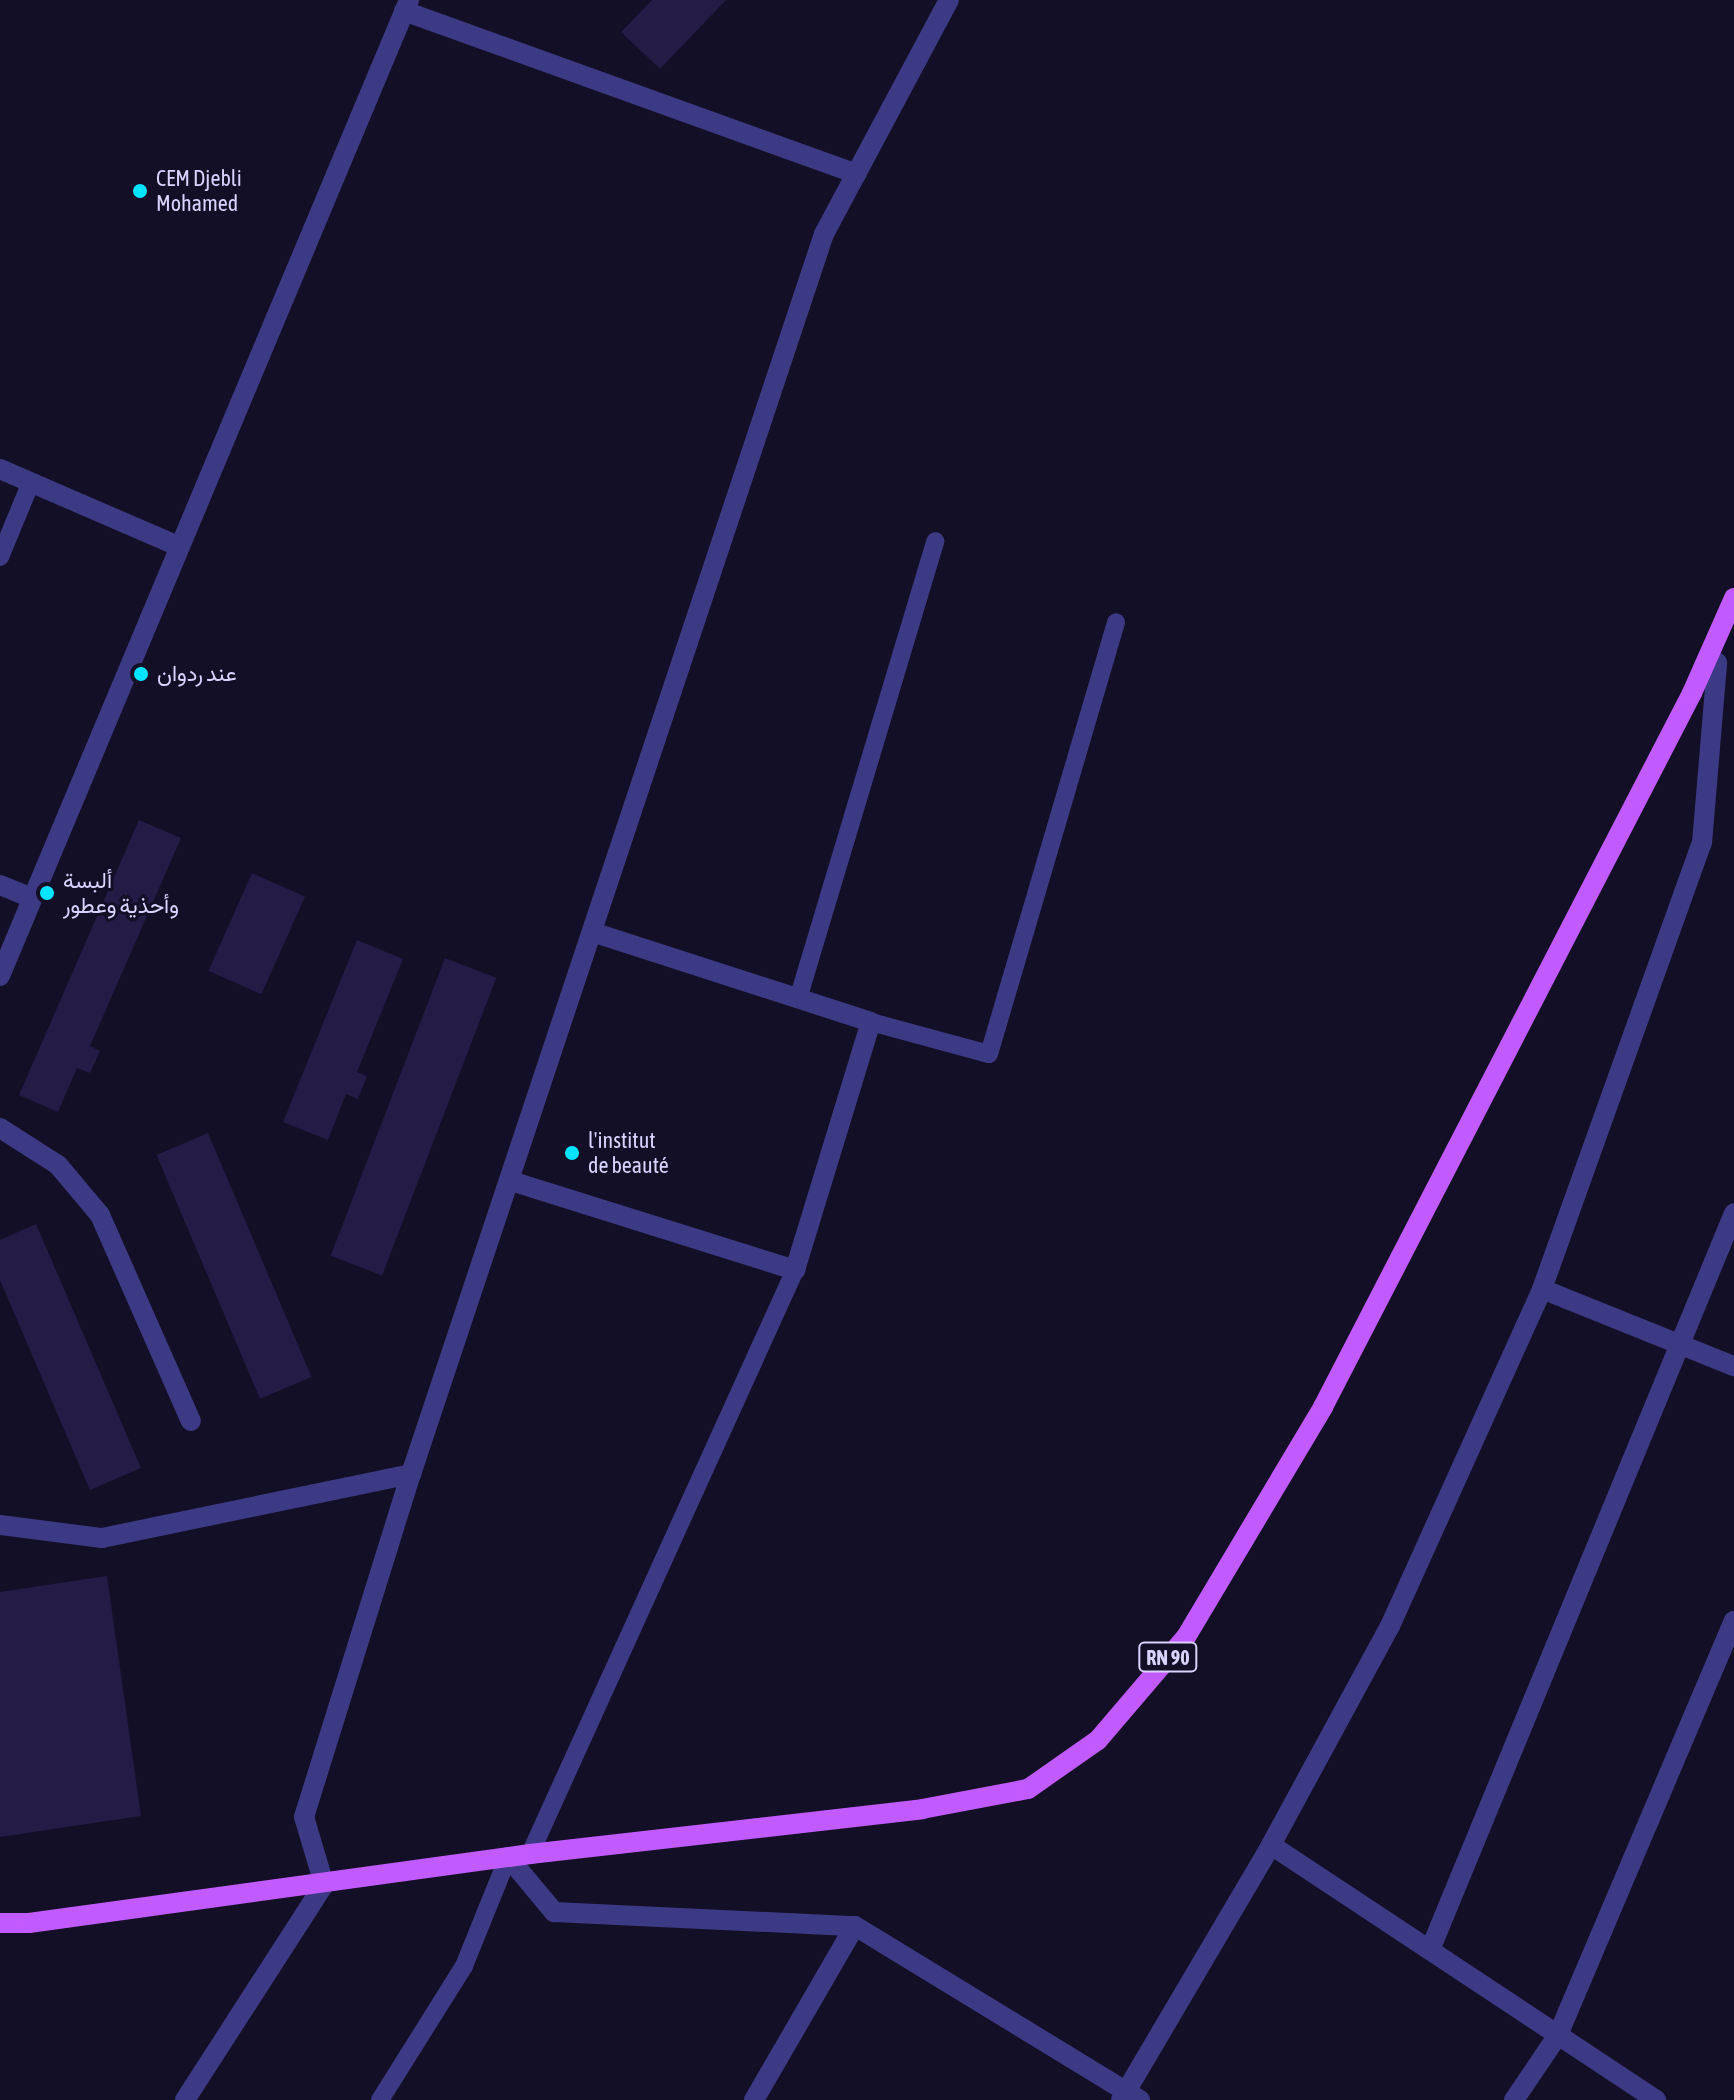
<!DOCTYPE html>
<html>
<head>
<meta charset="utf-8">
<style>
  body { margin:0 }
  #map { position:relative; width:1734px; height:2100px; overflow:hidden; background:#130f26; font-family:"Asap Condensed",Vazirmatn,sans-serif }
  div>[style] { position:absolute }
  .building>* { inset:0; background:#241b47; transform-origin:0 0 }
  .service>* { height:18px; margin:-9px; padding:0 9px; transform-origin:9px; border-radius:9px; background:#3d3a85 }
  .minor>* { height:20px; margin:-10px; padding:0 10px; transform-origin:10px; border-radius:10px; background:#3d3a85 }
  .primary>* { height:20px; margin:-10px; padding:0 10px; transform-origin:10px; border-radius:10px; background:#c25bff }
  .dots>* { width:22px; height:22px; translate:-50% -50%; box-sizing:border-box; border:4px solid #130f26; border-radius:50% }
  span { translate:-50% -50%; white-space:nowrap; text-align:center; line-height:1.15; -webkit-text-stroke:6px #130f26; paint-order:stroke }
  .shield-label span { padding:2px 6px; background:#130f26; border:2px solid; border-radius:6px; -webkit-text-stroke-width:0 }
  .shield-label { font-size:20px; color:#d9d4ff; font-weight:700 }
  .poi-label { font-size:22px; color:#d9d4ff }
  .left { translate:0 -50%; text-align:left }
</style>
</head>
<body>
<div id="map">
  <div class="building">
    <i style="clip-path:polygon(652px 0,726px 0,660px 69px,621px 32px)"></i>
    <i style="clip-path:polygon(139px 820px,181px 838px,90px 1046px,100px 1051px,90px 1073px,77px 1068px,58px 1112px,19px 1095px)"></i>
    <i style="left:252px;top:873px;width:58px;height:107px;rotate:24deg"></i>
    <i style="clip-path:polygon(357px 940px,403px 959px,357px 1072px,367px 1076px,358px 1099px,346px 1094px,328px 1140px,283px 1122px)"></i>
    <i style="left:445px;top:958px;width:55px;height:319px;rotate:21deg"></i>
    <i style="left:208px;top:1133px;width:265px;height:56px;rotate:67deg"></i>
    <i style="clip-path:polygon(36px 1224px,141px 1468px,90px 1490px,0 1280px,0 1240px)"></i>
    <i style="clip-path:polygon(107px 1576px,141px 1816px,0 1837px,0 1592px)"></i>
  </div>
  <div class="service">
    <i style="left:0;top:557px;width:81px;rotate:-67.5deg"></i>
    <i style="left:798px;top:999px;width:478px;rotate:-73.3deg"></i>
    <i style="left:871px;top:1022px;width:122px;rotate:15.2deg"></i>
    <i style="left:989px;top:1054px;width:450px;rotate:-73.6deg"></i>
    <i style="left:530px;top:1854px;width:641px;rotate:-65.59deg"></i>
    <i style="left:380px;top:2100px;width:158px;rotate:-57.9deg"></i>
    <i style="left:464px;top:1966px;width:118px;rotate:-68deg"></i>
  </div>
  <div class="minor">
    <i style="left:404px;top:11px;width:481px;rotate:19.8deg"></i>
    <i style="left:0;top:469px;width:194px;rotate:23.4deg"></i>
    <i style="left:0;top:885px;width:31px;rotate:22deg"></i>
    <i style="left:0;top:976px;width:1058px;rotate:-67.26deg"></i>
    <i style="left:0;top:1128px;width:69px;rotate:32.5deg"></i>
    <i style="left:58px;top:1165px;width:65px;rotate:50deg"></i>
    <i style="left:100px;top:1215px;width:225px;rotate:66.2deg"></i>
    <i style="left:511px;top:1181px;width:298px;rotate:17.4deg"></i>
    <i style="left:795px;top:1270px;width:259px;rotate:-73deg"></i>
    <i style="left:871px;top:1022px;width:293px;rotate:-162.1deg"></i>
    <i style="left:1542px;top:1289px;width:207px;rotate:21.9deg"></i>
    <i style="left:0;top:1525px;width:103px;rotate:7.3deg"></i>
    <i style="left:102px;top:1538px;width:316px;rotate:-11.7deg"></i>
    <i style="left:1271px;top:1845px;width:462px;rotate:33.5deg"></i>
    <i style="left:508px;top:1857px;width:72px;rotate:50.1deg"></i>
    <i style="left:554px;top:1912px;width:301px;rotate:2.7deg"></i>
    <i style="left:855px;top:1926px;width:334px;rotate:31.4deg"></i>
    <i style="left:1430px;top:1950px;width:797px;rotate:-67.58deg"></i>
    <i style="left:185px;top:2100px;width:257px;rotate:-57.2deg"></i>
    <i style="left:324px;top:1884px;width:70px;rotate:-106.6deg"></i>
    <i style="left:304px;top:1817px;width:359px;rotate:-72.7deg"></i>
    <i style="left:411px;top:1474px;width:1307px;rotate:-71.58deg"></i>
    <i style="left:824px;top:234px;width:265px;rotate:-61.9deg"></i>
    <i style="left:754px;top:2100px;width:201px;rotate:-59.9deg"></i>
    <i style="left:1121px;top:2100px;width:296px;rotate:-59.5deg"></i>
    <i style="left:1271px;top:1845px;width:249px;rotate:-61.5deg"></i>
    <i style="left:1390px;top:1626px;width:370px;rotate:-65.7deg"></i>
    <i style="left:1542px;top:1289px;width:474px;rotate:-70.3deg"></i>
    <i style="left:1702px;top:843px;width:181px;rotate:-85.2deg"></i>
    <i style="left:1717px;top:663px;width:11px;rotate:-142deg"></i>
    <i style="left:1514px;top:2100px;width:78px;rotate:-55.9deg"></i>
    <i style="left:1558px;top:2035px;width:450px;rotate:-67deg"></i>
  </div>
  <div class="primary">
    <i style="left:0;top:1923px;width:29px"></i>
    <i style="left:29px;top:1923px;width:506px;rotate:-7.84deg"></i>
    <i style="left:530px;top:1854px;width:395px;rotate:-6.5deg"></i>
    <i style="left:922px;top:1809px;width:108px;rotate:-10.7deg"></i>
    <i style="left:1028px;top:1789px;width:85px;rotate:-35deg"></i>
    <i style="left:1098px;top:1740px;width:135px;rotate:-49.5deg"></i>
    <i style="left:1186px;top:1637px;width:268px;rotate:-59.2deg"></i>
    <i style="left:1323px;top:1407px;width:804px;rotate:-62.67deg"></i>
    <i style="left:1692px;top:693px;width:104px;rotate:-66.1deg"></i>
  </div>
  <div class="dots">
    <i style="left:140px;top:191px;background:#00e5ff"></i>
    <i style="left:141px;top:674px;background:#00e5ff"></i>
    <i style="left:47px;top:893px;background:#00e5ff"></i>
    <i style="left:572px;top:1153px;background:#00e5ff"></i>
  </div>
  <div class="shield-label">
    <span style="left:1168px;top:1657px">RN 90</span>
  </div>
  <div class="poi-label">
    <span class="left" style="left:156px;top:191px">CEM Djebli<br>Mohamed</span>
    <span class="left" style="left:157px;top:674px">عند ردوان</span>
    <span class="left" style="left:63px;top:893px">ألبسة<br>وأحذية وعطور</span>
    <span class="left" style="left:588px;top:1153px">l'institut<br>de beauté</span>
  </div>
</div>
</body>
</html>
